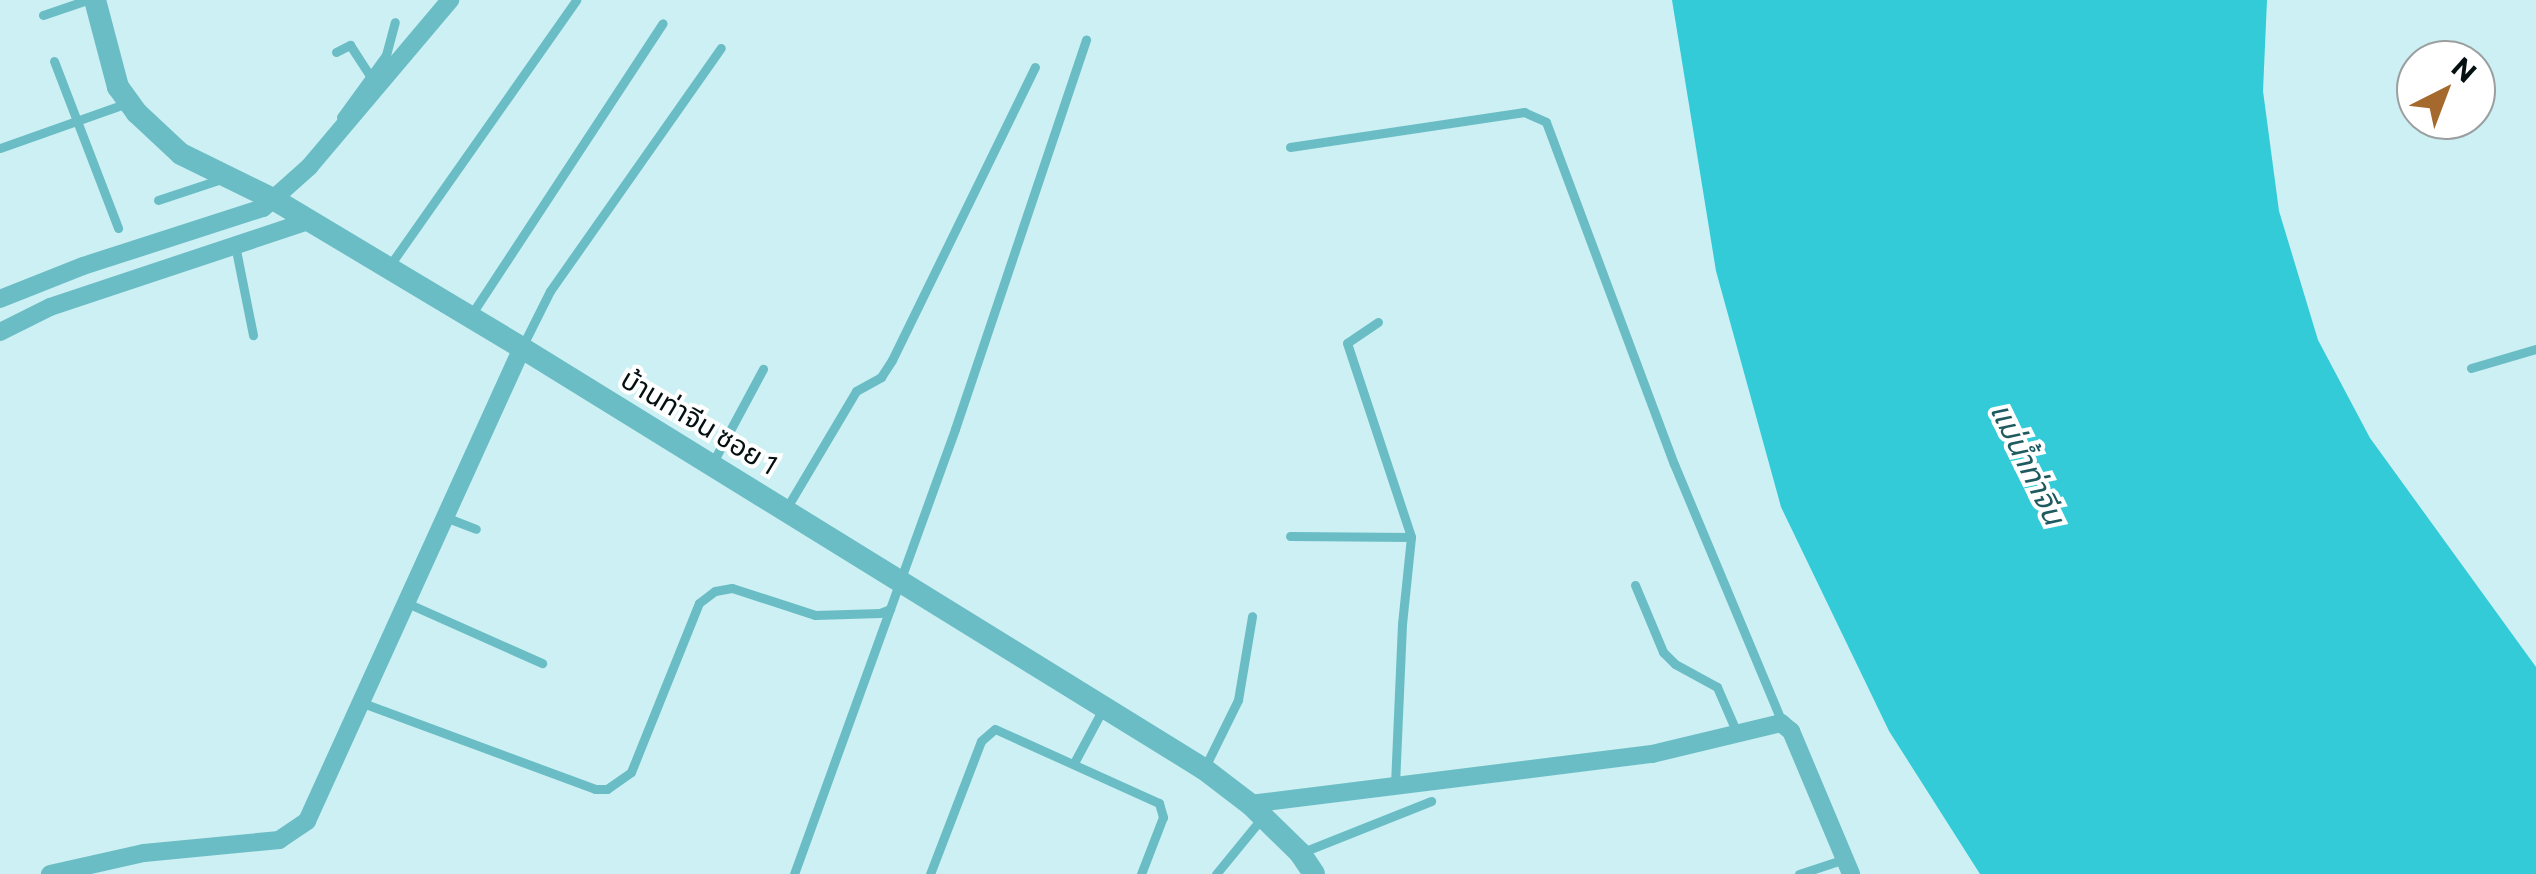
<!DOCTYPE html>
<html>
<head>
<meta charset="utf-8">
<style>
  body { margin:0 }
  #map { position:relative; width:2536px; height:874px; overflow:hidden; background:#ccf0f3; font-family:Commissioner,"Noto Sans Thai",sans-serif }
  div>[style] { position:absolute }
  .water>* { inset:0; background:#33cbd7 }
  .service>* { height:9px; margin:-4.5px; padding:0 4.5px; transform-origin:4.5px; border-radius:4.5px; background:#6abdc5 }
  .minor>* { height:18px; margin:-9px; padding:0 9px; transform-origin:9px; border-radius:9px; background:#6abdc5 }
  .tertiary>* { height:22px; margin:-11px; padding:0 11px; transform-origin:11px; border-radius:11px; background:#6abdc5 }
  span { translate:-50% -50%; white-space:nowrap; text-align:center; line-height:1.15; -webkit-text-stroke:8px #fff; paint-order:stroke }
  .street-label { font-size:28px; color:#051012 }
  .water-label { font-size:30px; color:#1f5a5f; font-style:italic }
  .north { position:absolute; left:2396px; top:40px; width:100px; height:100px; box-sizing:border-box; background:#fff; border:2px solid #9b9fa0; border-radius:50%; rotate:42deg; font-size:28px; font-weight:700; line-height:40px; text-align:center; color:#051012 }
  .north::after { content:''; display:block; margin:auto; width:35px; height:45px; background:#a6692d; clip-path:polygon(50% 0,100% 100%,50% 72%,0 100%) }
</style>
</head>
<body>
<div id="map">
  <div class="water">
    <i style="clip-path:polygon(1672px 0,2267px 0,2263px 91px,2279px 211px,2318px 340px,2370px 438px,2536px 667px,2536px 874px,1980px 874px,1889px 731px,1781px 507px,1716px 271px)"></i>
  </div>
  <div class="service">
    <i style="left:43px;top:15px;width:46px;rotate:-18.8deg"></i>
    <i style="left:336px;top:52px;width:16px;rotate:-27deg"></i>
    <i style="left:350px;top:45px;width:38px;rotate:57deg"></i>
    <i style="left:54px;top:61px;width:179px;rotate:69deg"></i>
    <i style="left:341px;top:117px;width:77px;rotate:-54deg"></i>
    <i style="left:386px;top:55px;width:34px;rotate:-75deg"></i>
    <i style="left:1290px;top:147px;width:237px;rotate:-8.5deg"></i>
    <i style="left:1524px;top:112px;width:24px;rotate:24deg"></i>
    <i style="left:1546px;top:122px;width:365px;rotate:69.5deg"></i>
    <i style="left:1674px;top:464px;width:282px;rotate:67.3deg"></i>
    <i style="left:0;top:148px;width:135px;rotate:-19.5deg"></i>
    <i style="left:158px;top:200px;width:66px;rotate:-18.4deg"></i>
    <i style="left:235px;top:245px;width:92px;rotate:78.7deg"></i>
    <i style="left:390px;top:265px;width:324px;rotate:-54.9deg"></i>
    <i style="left:471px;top:315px;width:349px;rotate:-56.7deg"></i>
    <i style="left:1378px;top:322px;width:37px;rotate:146deg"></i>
    <i style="left:1347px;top:343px;width:204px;rotate:71.7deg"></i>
    <i style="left:1411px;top:537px;width:87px;rotate:95.9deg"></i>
    <i style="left:1402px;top:624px;width:163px;rotate:92.5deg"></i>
    <i style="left:523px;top:345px;width:60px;rotate:-63.4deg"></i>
    <i style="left:550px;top:291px;width:297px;rotate:-54.9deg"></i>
    <i style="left:2471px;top:368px;width:68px;rotate:-16.3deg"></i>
    <i style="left:712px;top:464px;width:108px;rotate:-61.8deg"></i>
    <i style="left:786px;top:509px;width:137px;rotate:-59.3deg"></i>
    <i style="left:856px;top:391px;width:29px;rotate:-29deg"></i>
    <i style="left:881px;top:377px;width:20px;rotate:-57deg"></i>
    <i style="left:892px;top:360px;width:326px;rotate:-64deg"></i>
    <i style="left:445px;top:517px;width:33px;rotate:21deg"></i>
    <i style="left:1290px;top:536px;width:121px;rotate:0.5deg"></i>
    <i style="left:1635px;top:585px;width:73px;rotate:67.3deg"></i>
    <i style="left:1663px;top:652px;width:17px;rotate:45deg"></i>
    <i style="left:1675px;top:664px;width:48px;rotate:28.7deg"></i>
    <i style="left:1717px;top:687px;width:50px;rotate:66.5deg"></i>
    <i style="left:407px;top:603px;width:148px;rotate:24deg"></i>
    <i style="left:360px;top:702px;width:251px;rotate:20.3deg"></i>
    <i style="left:595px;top:789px;width:12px"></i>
    <i style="left:607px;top:789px;width:29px;rotate:-35deg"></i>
    <i style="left:631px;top:772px;width:182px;rotate:-68.1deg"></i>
    <i style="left:699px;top:603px;width:20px;rotate:-37deg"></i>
    <i style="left:715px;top:591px;width:17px;rotate:-10deg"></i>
    <i style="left:732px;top:588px;width:87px;rotate:18deg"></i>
    <i style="left:815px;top:615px;width:65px;rotate:-1.8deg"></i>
    <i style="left:880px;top:613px;width:11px;rotate:-22deg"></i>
    <i style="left:1074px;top:763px;width:61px;rotate:-61.8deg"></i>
    <i style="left:1205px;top:767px;width:75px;rotate:-63.8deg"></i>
    <i style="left:1238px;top:700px;width:85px;rotate:-80.5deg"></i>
    <i style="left:1303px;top:852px;width:138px;rotate:-21.7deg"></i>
    <i style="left:794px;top:874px;width:473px;rotate:-70.1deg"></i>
    <i style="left:955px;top:429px;width:411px;rotate:-71.4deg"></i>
    <i style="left:930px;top:874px;width:142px;rotate:-69deg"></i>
    <i style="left:981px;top:741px;width:18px;rotate:-41deg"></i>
    <i style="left:995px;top:729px;width:180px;rotate:24.3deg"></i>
    <i style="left:1159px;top:803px;width:15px;rotate:74deg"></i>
    <i style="left:1163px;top:817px;width:61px;rotate:111.1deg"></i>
    <i style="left:1216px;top:874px;width:71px;rotate:-50.7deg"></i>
    <i style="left:1799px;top:874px;width:48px;rotate:-18.1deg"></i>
  </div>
  <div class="minor">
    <i style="left:0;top:299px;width:89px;rotate:-21.7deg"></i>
    <i style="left:83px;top:266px;width:189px;rotate:-17.9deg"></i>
    <i style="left:263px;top:208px;width:62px;rotate:-41.7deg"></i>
    <i style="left:309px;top:167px;width:219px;rotate:-49.8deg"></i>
    <i style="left:0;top:332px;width:56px;rotate:-26.6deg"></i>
    <i style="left:50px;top:307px;width:273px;rotate:-18.4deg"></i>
    <i style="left:1250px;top:804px;width:405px;rotate:-7.1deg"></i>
    <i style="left:1652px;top:754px;width:133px;rotate:-13.5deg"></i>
    <i style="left:1781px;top:723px;width:13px;rotate:39deg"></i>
    <i style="left:1791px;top:731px;width:155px;rotate:67.2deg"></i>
    <i style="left:50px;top:874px;width:96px;rotate:-12.6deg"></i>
    <i style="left:144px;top:853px;width:136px;rotate:-5.5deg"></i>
    <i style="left:279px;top:840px;width:34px;rotate:-34deg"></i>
    <i style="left:307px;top:821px;width:520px;rotate:-65.56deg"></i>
  </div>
  <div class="tertiary">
    <i style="left:95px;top:0;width:90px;rotate:75.2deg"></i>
    <i style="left:118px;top:87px;width:32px;rotate:54deg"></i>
    <i style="left:137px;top:113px;width:60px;rotate:43deg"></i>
    <i style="left:181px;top:154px;width:105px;rotate:26.1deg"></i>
    <i style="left:275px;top:200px;width:288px;rotate:30.9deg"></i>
    <i style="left:522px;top:348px;width:801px;rotate:31.69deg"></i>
    <i style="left:1204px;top:769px;width:58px;rotate:37.3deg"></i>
    <i style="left:1250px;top:804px;width:70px;rotate:44.4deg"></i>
    <i style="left:1300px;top:853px;width:25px;rotate:56deg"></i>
  </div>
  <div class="street-label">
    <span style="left:700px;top:421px;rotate:31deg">บ้านท่าจีน ซอย 1</span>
  </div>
  <div class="water-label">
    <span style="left:2029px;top:463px;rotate:64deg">แม่น้ำท่าจีน</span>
  </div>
  <div class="north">N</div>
</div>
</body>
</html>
